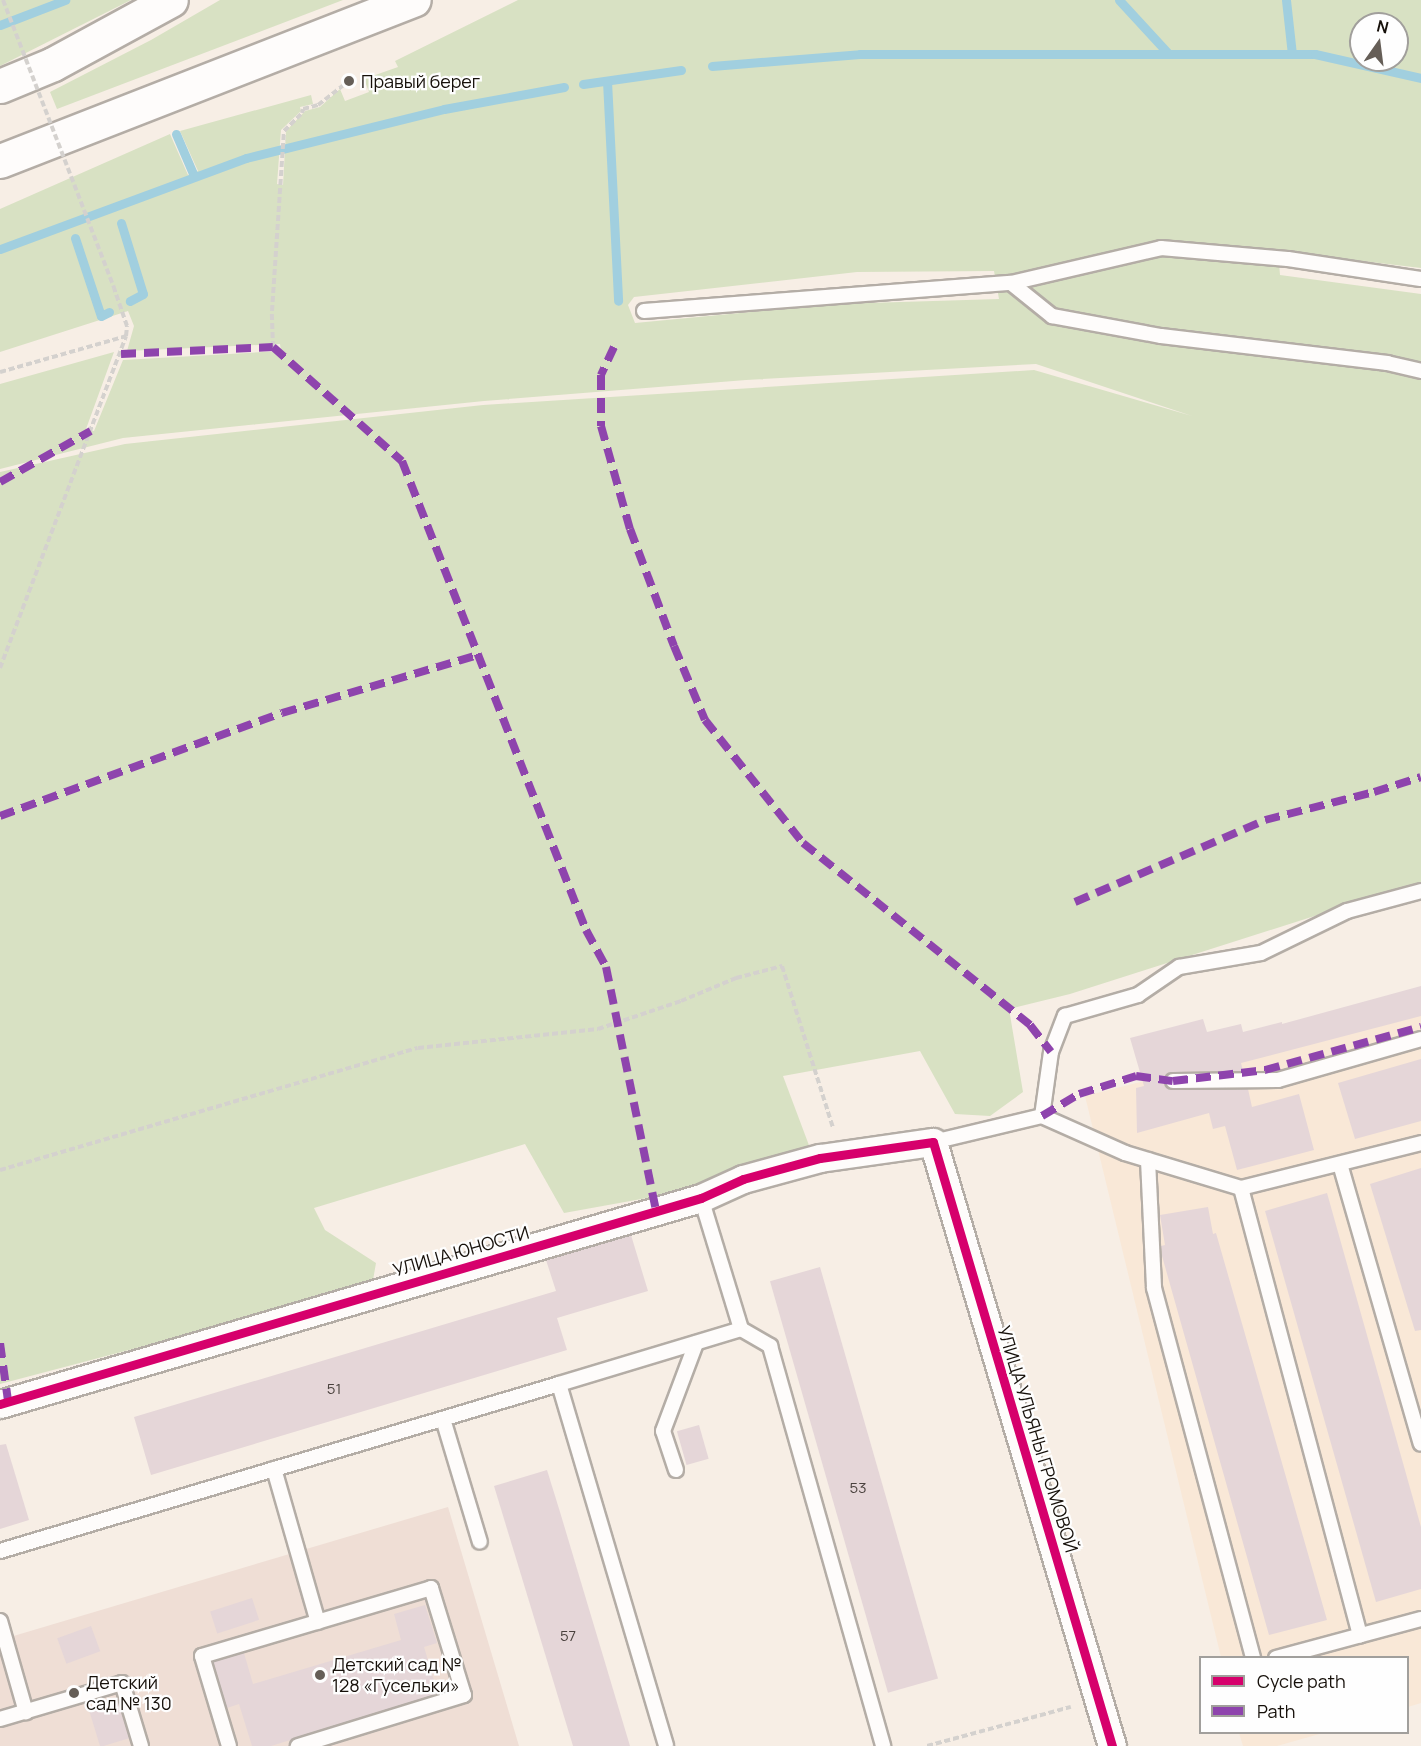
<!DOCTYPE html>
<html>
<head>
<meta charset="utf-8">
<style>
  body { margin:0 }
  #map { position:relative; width:1421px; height:1746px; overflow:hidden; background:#f7eee5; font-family:Manrope,sans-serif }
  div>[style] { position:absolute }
  .built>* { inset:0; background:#f9e8d7 }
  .education>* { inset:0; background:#efded5 }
  .green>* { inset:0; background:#d8e1c3 }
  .stream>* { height:9px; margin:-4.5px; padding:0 4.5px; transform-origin:4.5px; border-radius:4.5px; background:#a1cfdf }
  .building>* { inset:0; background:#e5d6d8; transform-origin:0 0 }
  .path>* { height:4px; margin-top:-2px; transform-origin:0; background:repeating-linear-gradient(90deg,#d4d1ce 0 6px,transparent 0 9px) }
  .roads { filter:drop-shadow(2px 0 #b4ada6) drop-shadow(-2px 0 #b4ada6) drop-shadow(0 2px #b4ada6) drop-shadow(0 -2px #b4ada6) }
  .lane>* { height:14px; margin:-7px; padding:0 7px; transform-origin:7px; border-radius:7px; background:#fefcfb }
  .street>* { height:27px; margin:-13.5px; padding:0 13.5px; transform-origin:13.5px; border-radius:13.5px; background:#fefcfb }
  .secondary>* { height:33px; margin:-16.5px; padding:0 16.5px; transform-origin:16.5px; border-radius:16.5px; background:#fefcfb }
  .path-bridge>* { height:4px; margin-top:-2px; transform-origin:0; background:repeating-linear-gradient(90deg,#d4d1ce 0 6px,transparent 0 9px) }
  .quiet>* { height:8px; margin-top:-4px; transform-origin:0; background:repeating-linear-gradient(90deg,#8e44ad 0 15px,transparent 0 23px) }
  .cycleway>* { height:9px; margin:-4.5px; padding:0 4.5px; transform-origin:4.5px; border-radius:4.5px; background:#d6006c }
  .dots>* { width:16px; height:16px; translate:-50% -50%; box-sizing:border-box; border:3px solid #fefefe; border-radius:50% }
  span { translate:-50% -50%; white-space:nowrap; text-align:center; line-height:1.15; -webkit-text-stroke:4.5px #fefefe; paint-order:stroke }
  .number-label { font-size:15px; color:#4a423e }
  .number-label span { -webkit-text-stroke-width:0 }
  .poi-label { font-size:18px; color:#16100a }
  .left { translate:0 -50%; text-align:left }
  .street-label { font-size:18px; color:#16100a }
  .legend { position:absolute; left:1199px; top:1656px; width:210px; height:78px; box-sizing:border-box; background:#fefefe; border:2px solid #a19f9c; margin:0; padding:8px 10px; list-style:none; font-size:18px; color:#16100a }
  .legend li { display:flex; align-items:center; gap:12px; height:30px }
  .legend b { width:30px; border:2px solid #a19f9c }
  .north { position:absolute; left:1349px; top:12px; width:60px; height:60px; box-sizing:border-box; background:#fefefe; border:2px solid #a19f9c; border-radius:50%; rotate:14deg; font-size:16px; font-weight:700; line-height:24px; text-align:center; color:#16100a }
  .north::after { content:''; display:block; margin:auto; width:21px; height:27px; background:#655e57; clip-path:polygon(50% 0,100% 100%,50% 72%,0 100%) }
</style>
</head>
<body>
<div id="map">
  <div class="built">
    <i style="clip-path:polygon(1421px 1011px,1421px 1703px,1408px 1707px,1408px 1658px,1221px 1657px,1085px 1096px)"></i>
    <i style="clip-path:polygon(1239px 1733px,1239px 1732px,1323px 1733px,1277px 1746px,1243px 1746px)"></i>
  </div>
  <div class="education">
    <i style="clip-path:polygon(448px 1507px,519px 1746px,0 1746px,0 1640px)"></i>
  </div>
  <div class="green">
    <i style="clip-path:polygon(0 0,131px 0,0 66px)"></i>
    <i style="clip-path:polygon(220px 0,343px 0,57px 109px,50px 92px,151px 40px)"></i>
    <i style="clip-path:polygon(evenodd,518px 0,1421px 0,1421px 268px,1278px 251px,1280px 275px,1421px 294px,1421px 882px,1070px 994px,1009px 1009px,1023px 1092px,990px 1116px,955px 1114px,920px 1051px,783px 1076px,813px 1156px,669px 1194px,564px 1213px,525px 1144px,314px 1208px,325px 1230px,376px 1263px,372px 1286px,0 1384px,0 472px,125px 444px,483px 405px,1034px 370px,1192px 416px,1036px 364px,746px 380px,484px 401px,123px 438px,0 469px,0 384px,114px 352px,86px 429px,94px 431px,123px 360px,281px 351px,280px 344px,127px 351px,134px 326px,128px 311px,0 352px,0 209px,170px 134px,188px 175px,198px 171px,180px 131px,311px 95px,313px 104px,300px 107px,301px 111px,281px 130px,277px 184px,283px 185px,286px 131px,305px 111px,320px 107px,340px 89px,345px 101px,369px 92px,364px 79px,398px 67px,395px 61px,518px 0,1361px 24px,1397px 24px,1397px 60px,1361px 60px,1361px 24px,518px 0,994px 271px,999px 299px,835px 304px,635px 323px,628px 305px,634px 297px,857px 272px,994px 271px)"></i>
  </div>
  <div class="stream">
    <i style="left:1119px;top:0;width:71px;rotate:47.3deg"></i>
    <i style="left:1286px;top:0;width:54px;rotate:83.7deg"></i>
    <i style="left:0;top:25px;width:70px;rotate:-21deg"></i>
    <i style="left:712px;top:66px;width:148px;rotate:-4.6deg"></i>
    <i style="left:860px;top:54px;width:455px"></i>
    <i style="left:1315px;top:54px;width:109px;rotate:12.8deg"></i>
    <i style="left:607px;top:81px;width:220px;rotate:87.1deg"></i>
    <i style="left:583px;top:84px;width:99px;rotate:-8.1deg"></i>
    <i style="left:176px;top:134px;width:46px;rotate:66.8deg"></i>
    <i style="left:121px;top:223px;width:74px;rotate:72.8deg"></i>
    <i style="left:143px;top:294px;width:15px;rotate:152deg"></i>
    <i style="left:75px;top:238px;width:82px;rotate:71.6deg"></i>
    <i style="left:101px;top:316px;width:9px;rotate:-27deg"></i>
    <i style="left:0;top:249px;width:262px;rotate:-20.3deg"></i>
    <i style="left:246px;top:158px;width:204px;rotate:-13.9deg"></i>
    <i style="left:444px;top:109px;width:122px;rotate:-10.4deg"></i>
  </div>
  <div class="building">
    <i style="clip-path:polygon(1421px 986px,1421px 1016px,1241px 1063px,1243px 1071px,1173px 1072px,1165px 1077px,1165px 1085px,1173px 1090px,1248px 1089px,1252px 1107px,1299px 1094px,1314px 1150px,1237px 1170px,1225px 1126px,1213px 1129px,1209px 1113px,1137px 1133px,1136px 1088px,1144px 1086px,1130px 1038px,1203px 1019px,1207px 1032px,1241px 1024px,1243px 1032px,1282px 1022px,1282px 1024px)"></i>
    <i style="clip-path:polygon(1421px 1059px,1421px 1121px,1355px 1139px,1338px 1083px)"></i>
    <i style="clip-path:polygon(1421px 1168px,1421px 1330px,1415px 1331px,1370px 1184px)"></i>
    <i style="clip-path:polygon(1327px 1193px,1421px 1527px,1421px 1589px,1376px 1602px,1265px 1211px)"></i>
    <i style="clip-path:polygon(1208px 1207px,1213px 1234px,1216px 1233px,1327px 1620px,1269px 1635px,1162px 1256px,1161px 1246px,1165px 1245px,1160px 1215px)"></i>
    <i style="clip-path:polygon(631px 1235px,648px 1291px,557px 1318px,567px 1350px,151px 1475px,134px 1417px,556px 1291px,546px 1260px)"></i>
    <i style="left:820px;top:1267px;width:428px;height:52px;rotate:74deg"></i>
    <i style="left:699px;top:1425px;width:35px;height:23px;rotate:74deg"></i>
    <i style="clip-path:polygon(6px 1444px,29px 1520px,0 1529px,0 1445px)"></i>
    <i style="clip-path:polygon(547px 1470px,560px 1512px,630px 1746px,573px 1746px,494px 1486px)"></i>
    <i style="left:252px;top:1598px;width:23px;height:44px;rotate:72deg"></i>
    <i style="clip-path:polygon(425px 1605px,437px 1643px,424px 1647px,438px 1694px,271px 1746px,252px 1746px,239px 1704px,227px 1708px,213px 1662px,244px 1653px,253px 1684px,401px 1640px,394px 1614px)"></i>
    <i style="left:91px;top:1626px;width:27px;height:36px;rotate:70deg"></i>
    <i style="left:117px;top:1699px;width:41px;height:30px;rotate:73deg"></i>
  </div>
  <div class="path">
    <i style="left:273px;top:347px;width:36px;rotate:-92deg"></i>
    <i style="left:272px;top:311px;width:180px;rotate:-86.2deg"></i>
    <i style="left:284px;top:131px;width:25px;rotate:-45deg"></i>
    <i style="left:302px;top:113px;width:4px;rotate:-76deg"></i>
    <i style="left:303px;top:109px;width:16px;rotate:-15deg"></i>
    <i style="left:318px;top:105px;width:39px;rotate:-38deg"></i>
    <i style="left:0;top:372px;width:131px;rotate:-15.9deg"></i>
    <i style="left:0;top:668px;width:355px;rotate:-69.2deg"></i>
    <i style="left:126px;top:336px;width:10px;rotate:-84deg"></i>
    <i style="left:127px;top:326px;width:40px;rotate:-108.9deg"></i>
    <i style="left:0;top:1170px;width:435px;rotate:-16.3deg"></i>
    <i style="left:418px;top:1048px;width:181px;rotate:-6deg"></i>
    <i style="left:598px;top:1029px;width:88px;rotate:-18.6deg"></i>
    <i style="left:681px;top:1001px;width:60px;rotate:-22.7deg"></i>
    <i style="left:736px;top:978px;width:48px;rotate:-14.6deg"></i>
    <i style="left:782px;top:966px;width:170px;rotate:72.5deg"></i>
    <i style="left:927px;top:1746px;width:149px;rotate:-15.2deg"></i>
  </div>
  <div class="roads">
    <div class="lane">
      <i style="left:1011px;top:283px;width:53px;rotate:38.8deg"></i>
      <i style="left:1052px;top:316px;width:111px;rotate:10.4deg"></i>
      <i style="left:1161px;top:336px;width:228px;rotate:6.8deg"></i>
      <i style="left:1387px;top:363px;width:35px;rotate:13deg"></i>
      <i style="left:644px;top:311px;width:368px;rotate:-4.4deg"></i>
      <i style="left:1011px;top:283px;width:154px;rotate:-13.1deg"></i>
      <i style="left:1161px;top:248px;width:127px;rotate:5deg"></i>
      <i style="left:1288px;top:259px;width:134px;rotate:8.6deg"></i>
      <i style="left:1173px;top:1081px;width:105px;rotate:-0.5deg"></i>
      <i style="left:1278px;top:1080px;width:149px;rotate:-16deg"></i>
      <i style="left:1042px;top:1116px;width:91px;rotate:24deg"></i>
      <i style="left:1125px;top:1153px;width:121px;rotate:16.8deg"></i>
      <i style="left:1241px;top:1188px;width:186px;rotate:-14deg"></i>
      <i style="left:933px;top:1142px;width:112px;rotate:-13.4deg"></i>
      <i style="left:1042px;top:1116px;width:65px;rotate:-82deg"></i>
      <i style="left:1051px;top:1052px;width:39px;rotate:-69deg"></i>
      <i style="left:1065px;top:1016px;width:76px;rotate:-16deg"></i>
      <i style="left:1138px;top:995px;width:50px;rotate:-34.3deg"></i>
      <i style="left:1179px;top:967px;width:83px;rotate:-9.7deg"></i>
      <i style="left:1261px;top:953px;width:96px;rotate:-26deg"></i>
      <i style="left:1347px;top:911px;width:77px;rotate:-15.1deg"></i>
      <i style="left:1148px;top:1160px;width:128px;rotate:87.3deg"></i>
      <i style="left:1154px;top:1288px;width:383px;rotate:75deg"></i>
      <i style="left:1340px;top:1164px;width:291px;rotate:73.9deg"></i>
      <i style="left:1241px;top:1188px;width:463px;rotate:75.1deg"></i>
      <i style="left:701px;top:1198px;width:137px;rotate:73deg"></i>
      <i style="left:559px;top:1384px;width:190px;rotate:-16.8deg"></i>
      <i style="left:741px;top:1329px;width:34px;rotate:30deg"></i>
      <i style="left:770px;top:1346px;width:416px;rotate:74.2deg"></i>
      <i style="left:443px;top:1419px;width:128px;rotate:73.3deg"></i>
      <i style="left:274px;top:1469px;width:159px;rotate:74deg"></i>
      <i style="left:676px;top:1470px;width:41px;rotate:-108.4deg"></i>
      <i style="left:663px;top:1431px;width:94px;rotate:-69.4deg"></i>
      <i style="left:0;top:1551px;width:583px;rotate:-16.63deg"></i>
      <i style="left:559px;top:1384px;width:377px;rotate:73.5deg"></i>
      <i style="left:0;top:1621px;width:95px;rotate:74.1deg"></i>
      <i style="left:1276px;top:1658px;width:150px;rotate:-15.1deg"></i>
      <i style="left:0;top:1719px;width:127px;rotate:-16.4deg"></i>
      <i style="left:122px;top:1683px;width:66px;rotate:73.2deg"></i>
      <i style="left:229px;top:1746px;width:94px;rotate:-106.7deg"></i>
      <i style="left:202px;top:1656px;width:239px;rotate:-16.5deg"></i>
      <i style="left:431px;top:1588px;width:112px;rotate:72.9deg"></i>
      <i style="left:464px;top:1695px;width:174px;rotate:162.9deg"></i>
    </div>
    <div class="street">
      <i style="left:0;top:1404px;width:731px;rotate:-16.38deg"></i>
      <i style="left:701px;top:1198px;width:46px;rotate:-24.3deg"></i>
      <i style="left:743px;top:1179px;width:80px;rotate:-15.3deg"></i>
      <i style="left:820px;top:1158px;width:114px;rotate:-8.1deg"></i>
      <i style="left:933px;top:1142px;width:630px;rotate:73.49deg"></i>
    </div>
    <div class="secondary">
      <i style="left:0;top:86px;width:57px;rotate:-22.5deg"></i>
      <i style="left:53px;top:64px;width:134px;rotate:-28.5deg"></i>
      <i style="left:0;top:161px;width:444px;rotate:-21.3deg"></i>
    </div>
  </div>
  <div class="path-bridge">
    <i style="left:3px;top:0;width:309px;rotate:68.9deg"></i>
  </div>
  <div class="quiet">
    <i style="left:614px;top:347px;width:31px;rotate:115deg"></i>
    <i style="left:601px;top:375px;width:51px;rotate:90deg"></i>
    <i style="left:601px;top:426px;width:107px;rotate:74.3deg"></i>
    <i style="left:630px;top:529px;width:125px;rotate:69.4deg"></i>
    <i style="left:674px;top:646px;width:80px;rotate:67.3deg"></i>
    <i style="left:705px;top:720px;width:157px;rotate:51.5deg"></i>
    <i style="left:803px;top:843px;width:291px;rotate:38.7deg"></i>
    <i style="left:1030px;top:1025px;width:34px;rotate:52deg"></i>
    <i style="left:121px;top:354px;width:152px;rotate:-2.6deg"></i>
    <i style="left:273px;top:347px;width:172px;rotate:41.5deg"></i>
    <i style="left:402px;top:461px;width:504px;rotate:68.58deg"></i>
    <i style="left:586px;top:930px;width:42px;rotate:61.6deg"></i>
    <i style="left:606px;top:967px;width:249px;rotate:78.4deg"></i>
    <i style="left:0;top:482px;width:104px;rotate:-29.3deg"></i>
    <i style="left:0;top:816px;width:300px;rotate:-20.1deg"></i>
    <i style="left:282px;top:713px;width:204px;rotate:-16.5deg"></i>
    <i style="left:1075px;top:902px;width:207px;rotate:-23.3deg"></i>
    <i style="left:1265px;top:820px;width:113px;rotate:-14.4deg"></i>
    <i style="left:1374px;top:792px;width:49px;rotate:-17.7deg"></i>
    <i style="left:1042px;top:1116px;width:43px;rotate:-30.7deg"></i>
    <i style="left:1079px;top:1094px;width:60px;rotate:-17.5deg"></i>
    <i style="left:1136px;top:1076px;width:37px;rotate:8deg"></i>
    <i style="left:1173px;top:1081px;width:93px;rotate:-6.8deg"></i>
    <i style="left:1265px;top:1070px;width:162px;rotate:-15.4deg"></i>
    <i style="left:0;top:1343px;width:59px;rotate:82.1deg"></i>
  </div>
  <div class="cycleway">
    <i style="left:0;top:1404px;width:731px;rotate:-16.38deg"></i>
    <i style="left:701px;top:1198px;width:46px;rotate:-24.3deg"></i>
    <i style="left:743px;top:1179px;width:80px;rotate:-15.3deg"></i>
    <i style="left:820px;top:1158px;width:114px;rotate:-8.1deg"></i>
    <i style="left:933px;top:1142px;width:630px;rotate:73.49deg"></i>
  </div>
  <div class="dots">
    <i style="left:349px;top:81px;background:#655e57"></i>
    <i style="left:320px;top:1675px;background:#655e57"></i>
    <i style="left:74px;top:1693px;background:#655e57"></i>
  </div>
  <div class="number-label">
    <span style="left:334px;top:1389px">51</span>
    <span style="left:858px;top:1488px">53</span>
    <span style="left:568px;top:1636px">57</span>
  </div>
  <div class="poi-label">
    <span class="left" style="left:361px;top:81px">Правый берег</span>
    <span class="left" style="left:332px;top:1675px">Детский сад №<br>128 «Гусельки»</span>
    <span class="left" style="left:86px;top:1693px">Детский<br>сад № 130</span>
  </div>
  <div class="street-label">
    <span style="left:461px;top:1251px;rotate:-16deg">УЛИЦА ЮНОСТИ</span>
    <span style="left:1038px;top:1439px;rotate:73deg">УЛИЦА УЛЬЯНЫ ГРОМОВОЙ</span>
  </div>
  <ul class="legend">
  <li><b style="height:8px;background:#d6006c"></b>Cycle path</li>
  <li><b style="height:8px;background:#8e44ad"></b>Path</li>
  </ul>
  <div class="north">N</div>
</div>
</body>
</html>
